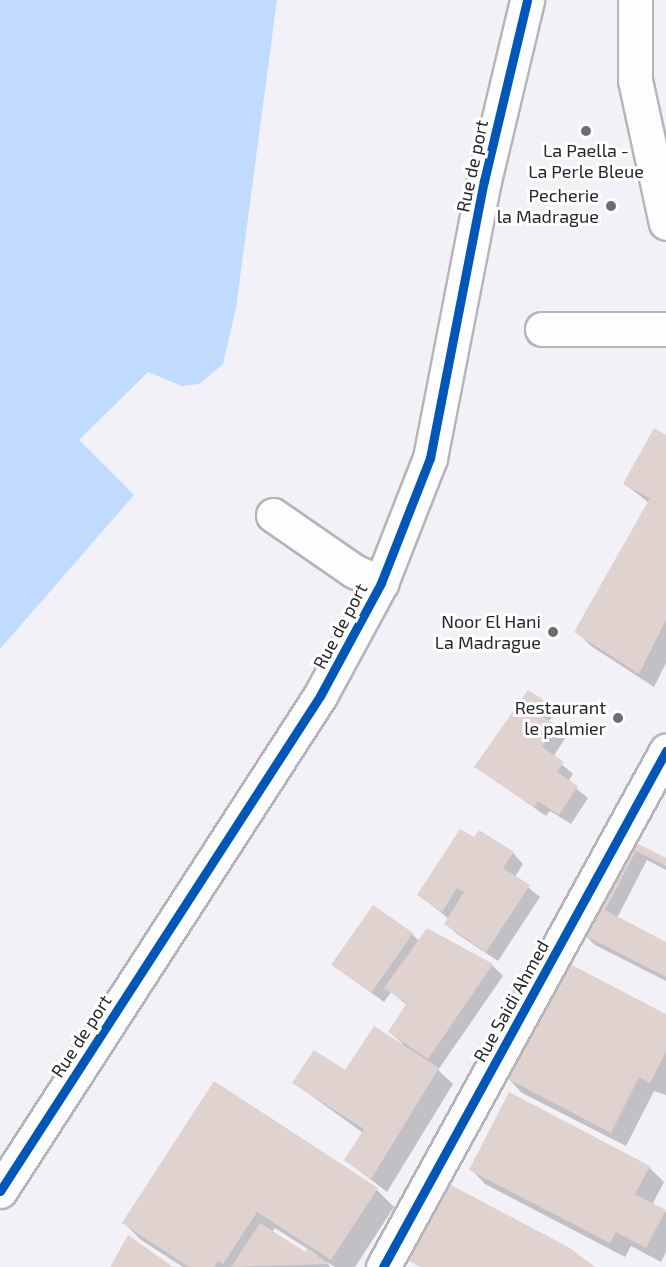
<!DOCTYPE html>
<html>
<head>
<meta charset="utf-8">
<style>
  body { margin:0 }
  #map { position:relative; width:666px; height:1267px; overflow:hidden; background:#f1f1f7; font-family:"Exo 2",sans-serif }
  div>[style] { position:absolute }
  .water>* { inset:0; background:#c0dbfd }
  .shadow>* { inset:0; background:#0003 }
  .building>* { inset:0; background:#e0d2ce; transform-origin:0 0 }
  .roads { filter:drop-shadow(2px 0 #b5b5b9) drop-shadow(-2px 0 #b5b5b9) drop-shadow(0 2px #b5b5b9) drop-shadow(0 -2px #b5b5b9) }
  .minor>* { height:33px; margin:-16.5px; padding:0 16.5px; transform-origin:16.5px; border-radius:16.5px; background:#fdfdfe }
  .cycleway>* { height:9px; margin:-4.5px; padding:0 4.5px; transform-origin:4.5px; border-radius:4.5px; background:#0057b8 }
  .dots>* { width:16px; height:16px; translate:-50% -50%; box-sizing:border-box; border:3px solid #fff; border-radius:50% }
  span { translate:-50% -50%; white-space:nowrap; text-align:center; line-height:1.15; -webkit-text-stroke:6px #fff; paint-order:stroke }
  .poi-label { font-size:18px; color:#27272b }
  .right { translate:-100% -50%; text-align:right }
  .street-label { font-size:18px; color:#27272b }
</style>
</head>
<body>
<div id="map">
  <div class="water">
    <i style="clip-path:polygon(0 0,277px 0,236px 308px,223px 364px,199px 384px,182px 386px,148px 372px,79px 440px,134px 495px,0 649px)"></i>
  </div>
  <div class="shadow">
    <i style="clip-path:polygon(666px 436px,666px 663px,654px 687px,591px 646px,576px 631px,649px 503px,625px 484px)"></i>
    <i style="clip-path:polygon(544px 702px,555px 713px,548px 722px,566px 737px,553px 757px,573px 774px,568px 782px,588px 798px,571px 824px,550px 811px,546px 816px,476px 767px)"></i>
    <i style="clip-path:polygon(475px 840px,513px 853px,523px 864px,515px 877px,540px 897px,498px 961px,457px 934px,446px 924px,449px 919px,419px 895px)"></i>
    <i style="clip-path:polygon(631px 842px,666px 860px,666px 870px,647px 860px,617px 918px,666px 943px,666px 981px,595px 945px,584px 934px)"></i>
    <i style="clip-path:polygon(412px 934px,419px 941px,492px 965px,503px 976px,438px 1070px,453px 1084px,387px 1192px,345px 1160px,363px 1133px,294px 1083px,346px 1072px,403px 1044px,390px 1032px,407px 1005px,391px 992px,384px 1002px,334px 965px)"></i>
    <i style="clip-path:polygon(666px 1016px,666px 1095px,654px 1091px,626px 1146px,522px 1093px,508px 1078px)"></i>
    <i style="clip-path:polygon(evenodd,214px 1084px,377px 1190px,394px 1207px,355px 1267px,335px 1267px,327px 1262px,330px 1267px,183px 1267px,141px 1240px,124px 1223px,214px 1084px,275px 1228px,317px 1255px,315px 1258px,272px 1232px,275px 1228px)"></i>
    <i style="clip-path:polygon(649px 1167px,664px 1182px,652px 1205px,666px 1212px,666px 1252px,661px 1262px,631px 1246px,625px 1257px,485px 1184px,471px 1169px)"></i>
  </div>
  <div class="building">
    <i style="clip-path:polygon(654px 428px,666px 435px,666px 620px,639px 674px,574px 632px,650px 498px,623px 484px)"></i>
    <i style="clip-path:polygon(528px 690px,545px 701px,537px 713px,556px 725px,542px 747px,564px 762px,557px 772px,578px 786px,559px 815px,538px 801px,534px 807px,474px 767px)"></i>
    <i style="clip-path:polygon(460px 829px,474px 837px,479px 830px,514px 852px,503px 868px,530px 885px,486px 952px,444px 924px,464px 892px,457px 888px,442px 912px,417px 895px)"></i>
    <i style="clip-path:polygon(631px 840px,666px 858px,666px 866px,636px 851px,605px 910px,666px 942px,666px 977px,582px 934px)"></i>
    <i style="left:373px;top:905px;width:49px;height:73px;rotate:35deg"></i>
    <i style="clip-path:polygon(427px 928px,493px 964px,428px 1059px,388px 1032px,407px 1003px,384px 988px)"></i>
    <i style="clip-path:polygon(566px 962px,666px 1014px,666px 1052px,650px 1083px,639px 1077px,611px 1133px,506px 1078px)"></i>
    <i style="clip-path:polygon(374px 1026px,439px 1068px,371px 1179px,344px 1160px,364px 1129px,292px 1083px,314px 1050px,345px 1070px)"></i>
    <i style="clip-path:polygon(214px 1081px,378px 1188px,331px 1260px,257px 1212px,223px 1264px,218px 1261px,214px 1267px,189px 1267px,122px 1223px)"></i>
    <i style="clip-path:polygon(509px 1092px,650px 1166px,635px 1194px,666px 1210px,646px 1248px,616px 1232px,610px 1243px,469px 1170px)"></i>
    <i style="clip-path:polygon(449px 1184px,570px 1248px,595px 1267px,420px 1267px,409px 1261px)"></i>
    <i style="clip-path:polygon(260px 1223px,305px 1252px,307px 1249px,329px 1264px,231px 1267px)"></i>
    <i style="clip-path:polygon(128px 1235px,173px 1267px,110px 1267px)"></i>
  </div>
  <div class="roads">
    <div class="minor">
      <i style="left:635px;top:0;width:80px;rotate:90deg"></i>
      <i style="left:635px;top:80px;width:146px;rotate:77.8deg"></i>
      <i style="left:542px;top:329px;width:124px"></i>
      <i style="left:273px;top:515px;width:98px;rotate:34.7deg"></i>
      <i style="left:354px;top:571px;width:30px;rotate:24deg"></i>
      <i style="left:0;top:1191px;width:589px;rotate:-57.12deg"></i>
      <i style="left:320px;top:696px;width:128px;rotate:-61.6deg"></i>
      <i style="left:381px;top:583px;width:134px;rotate:-68.6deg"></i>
      <i style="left:430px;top:458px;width:282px;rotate:-79deg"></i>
      <i style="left:484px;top:181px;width:186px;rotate:-76.6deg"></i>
      <i style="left:383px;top:1267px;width:589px;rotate:-61.26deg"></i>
    </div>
  </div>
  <div class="cycleway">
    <i style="left:0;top:1191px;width:589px;rotate:-57.12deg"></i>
    <i style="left:320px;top:696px;width:128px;rotate:-61.6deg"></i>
    <i style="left:381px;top:583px;width:134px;rotate:-68.6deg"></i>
    <i style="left:430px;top:458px;width:282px;rotate:-79deg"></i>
    <i style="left:484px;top:181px;width:186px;rotate:-76.6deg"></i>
    <i style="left:383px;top:1267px;width:589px;rotate:-61.26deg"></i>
  </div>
  <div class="dots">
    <i style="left:586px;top:131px;background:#6e6e72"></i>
    <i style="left:611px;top:206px;background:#6e6e72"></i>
    <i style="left:553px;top:632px;background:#6e6e72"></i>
    <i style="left:618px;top:718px;background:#6e6e72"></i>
  </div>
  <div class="poi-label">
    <span style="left:586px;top:161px">La Paella -<br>La Perle Bleue</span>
    <span class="right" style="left:599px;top:206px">Pecherie<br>la Madrague</span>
    <span class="right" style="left:541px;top:632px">Noor El Hani<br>La Madrague</span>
    <span class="right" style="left:606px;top:718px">Restaurant<br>le palmier</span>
  </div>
  <div class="street-label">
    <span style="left:472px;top:166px;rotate:-78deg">Rue de port</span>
    <span style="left:340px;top:626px;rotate:-62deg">Rue de port</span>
    <span style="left:511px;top:1001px;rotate:-61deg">Rue Saidi Ahmed</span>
    <span style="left:81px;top:1036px;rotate:-57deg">Rue de port</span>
  </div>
</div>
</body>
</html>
